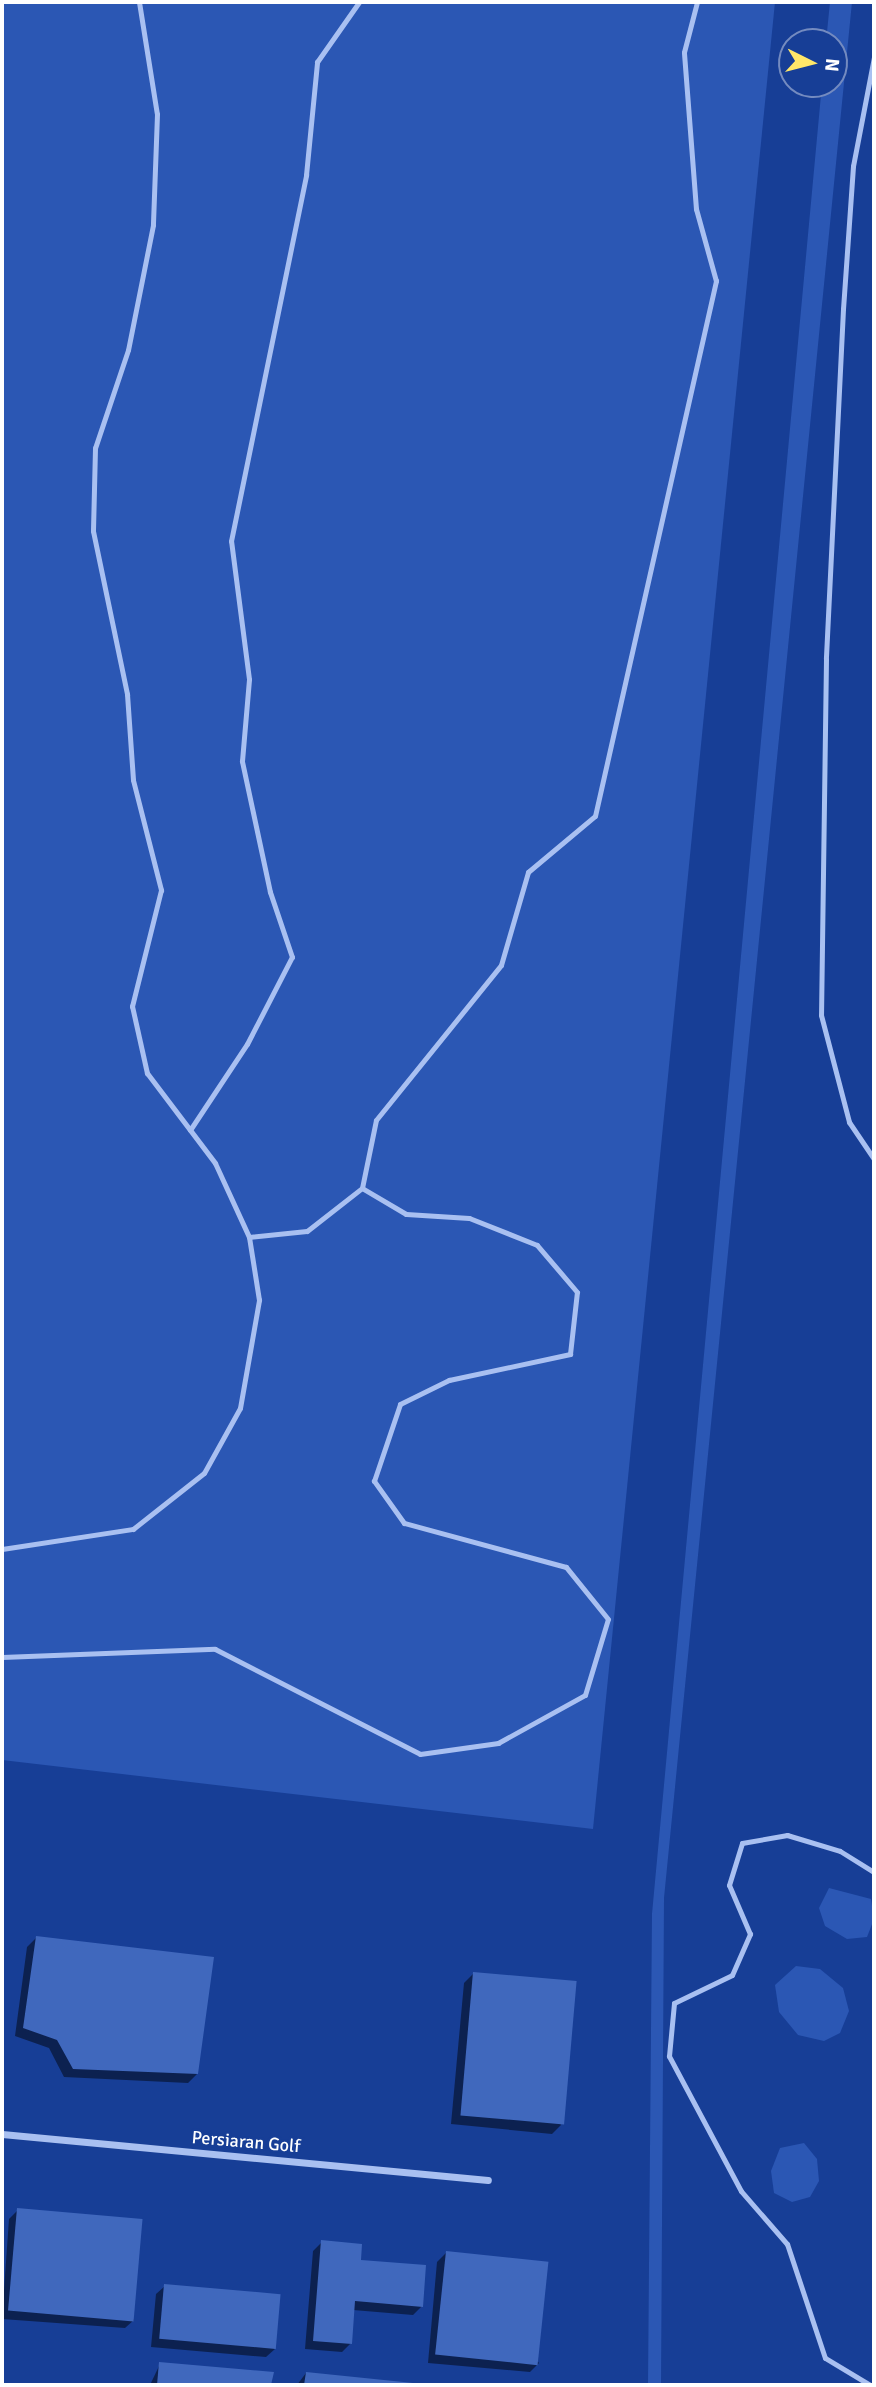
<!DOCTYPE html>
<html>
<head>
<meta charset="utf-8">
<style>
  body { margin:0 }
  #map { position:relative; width:876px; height:2387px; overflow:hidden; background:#173e96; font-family:Signika,sans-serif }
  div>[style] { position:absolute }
  .green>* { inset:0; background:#2b57b4 }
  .shadow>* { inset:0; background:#0007 }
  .building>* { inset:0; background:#4068bd; transform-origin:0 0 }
  .lane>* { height:5px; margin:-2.5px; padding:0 2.5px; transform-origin:2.5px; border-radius:2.5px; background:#a9c0f1 }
  .street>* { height:7px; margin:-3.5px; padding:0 3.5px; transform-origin:3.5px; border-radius:3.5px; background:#a9c0f1 }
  span { translate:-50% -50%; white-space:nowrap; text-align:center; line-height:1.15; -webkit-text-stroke:5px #173e96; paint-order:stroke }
  .street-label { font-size:18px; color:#fff }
  .frame { position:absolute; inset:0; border:4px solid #fff; pointer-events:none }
  .north { position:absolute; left:778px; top:28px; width:70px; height:70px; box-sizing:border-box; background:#173e96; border:2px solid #748bc0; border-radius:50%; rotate:96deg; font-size:19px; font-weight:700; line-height:28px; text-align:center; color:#fff }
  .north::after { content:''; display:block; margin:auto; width:24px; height:32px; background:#ffe769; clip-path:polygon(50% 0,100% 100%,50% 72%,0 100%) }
</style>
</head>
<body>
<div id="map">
  <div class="green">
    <i style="clip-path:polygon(2px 2px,775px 2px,593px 1829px,2px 1760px)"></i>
    <i style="clip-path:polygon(830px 2px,852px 2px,664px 1898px,661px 2385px,648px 2385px,652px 1914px,822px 84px,834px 84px,834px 42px,826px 42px)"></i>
    <i style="clip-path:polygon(829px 1888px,871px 1899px,874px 1919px,867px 1937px,847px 1939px,825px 1926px,819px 1908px)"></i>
    <i style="clip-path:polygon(796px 1966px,820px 1969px,843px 1988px,849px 2011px,840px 2033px,824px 2041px,798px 2035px,779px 2012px,775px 1985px)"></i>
    <i style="clip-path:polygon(804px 2143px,817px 2159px,819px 2181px,810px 2197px,792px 2202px,774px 2193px,771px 2171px,780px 2148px)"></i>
  </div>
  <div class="shadow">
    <i style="clip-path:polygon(36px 1938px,197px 2074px,188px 2083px,64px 2077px,49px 2048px,15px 2036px,27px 1947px)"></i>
    <i style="clip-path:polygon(473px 1974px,561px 2125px,552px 2134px,451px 2124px,464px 1983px)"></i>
    <i style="clip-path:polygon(18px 2210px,134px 2320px,125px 2328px,2px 2319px,9px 2219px)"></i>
    <i style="clip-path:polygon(322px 2242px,359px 2262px,422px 2306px,413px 2315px,353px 2310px,351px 2343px,342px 2352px,305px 2349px,313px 2251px)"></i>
    <i style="clip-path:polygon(446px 2253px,539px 2363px,530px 2372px,428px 2363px,437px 2262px)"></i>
    <i style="clip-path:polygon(165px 2286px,275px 2349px,266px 2357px,151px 2347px,156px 2294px)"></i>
    <i style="clip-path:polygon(160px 2364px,271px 2374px,269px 2385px,150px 2385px)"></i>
    <i style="clip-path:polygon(306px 2373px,413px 2385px,297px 2385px)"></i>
  </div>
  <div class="building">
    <i style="clip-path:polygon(36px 1936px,214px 1957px,198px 2074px,73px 2069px,57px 2040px,23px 2028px)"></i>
    <i style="left:473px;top:1972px;width:104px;height:144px;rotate:5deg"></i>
    <i style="left:17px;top:2208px;width:126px;height:103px;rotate:5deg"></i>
    <i style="clip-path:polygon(321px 2240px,362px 2244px,361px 2260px,426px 2265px,423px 2307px,355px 2301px,352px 2344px,313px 2341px)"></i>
    <i style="left:446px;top:2251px;width:103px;height:104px;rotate:6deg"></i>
    <i style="left:164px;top:2284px;width:117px;height:55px;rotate:5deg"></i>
    <i style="clip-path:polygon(159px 2362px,274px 2372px,271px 2385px,157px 2385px)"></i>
    <i style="clip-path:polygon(306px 2372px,413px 2383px,413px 2385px,304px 2385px)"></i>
  </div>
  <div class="lane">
    <i style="left:139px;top:2px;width:113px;rotate:80.9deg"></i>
    <i style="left:157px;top:114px;width:111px;rotate:92.1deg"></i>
    <i style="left:153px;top:225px;width:127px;rotate:101.3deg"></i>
    <i style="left:128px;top:350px;width:103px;rotate:108.6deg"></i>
    <i style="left:95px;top:448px;width:83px;rotate:91.4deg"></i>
    <i style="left:93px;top:531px;width:167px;rotate:78.2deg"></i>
    <i style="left:127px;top:694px;width:86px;rotate:86deg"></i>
    <i style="left:133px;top:780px;width:114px;rotate:75.7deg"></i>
    <i style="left:161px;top:890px;width:120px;rotate:104deg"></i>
    <i style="left:132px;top:1006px;width:69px;rotate:77.4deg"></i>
    <i style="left:147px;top:1073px;width:113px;rotate:52.9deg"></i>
    <i style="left:215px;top:1163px;width:81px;rotate:65.3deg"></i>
    <i style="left:249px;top:1237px;width:58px;rotate:-5.9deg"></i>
    <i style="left:307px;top:1231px;width:70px;rotate:-38deg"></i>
    <i style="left:362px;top:1188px;width:69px;rotate:-78.4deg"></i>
    <i style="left:376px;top:1120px;width:199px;rotate:-51.1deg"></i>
    <i style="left:501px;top:965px;width:97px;rotate:-73.8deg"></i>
    <i style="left:528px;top:872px;width:87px;rotate:-39.9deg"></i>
    <i style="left:595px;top:816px;width:549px;rotate:-77.26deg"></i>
    <i style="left:716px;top:281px;width:75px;rotate:-105.5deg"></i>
    <i style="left:696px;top:209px;width:157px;rotate:-94.4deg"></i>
    <i style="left:684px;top:52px;width:52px;rotate:-75.4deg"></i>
    <i style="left:874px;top:57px;width:111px;rotate:100.9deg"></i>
    <i style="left:853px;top:166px;width:143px;rotate:94deg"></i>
    <i style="left:843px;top:309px;width:350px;rotate:92.8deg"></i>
    <i style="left:826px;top:659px;width:356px;rotate:90.8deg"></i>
    <i style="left:821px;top:1015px;width:111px;rotate:75.3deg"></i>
    <i style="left:849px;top:1122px;width:45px;rotate:56deg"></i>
    <i style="left:190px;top:1130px;width:103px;rotate:-56.5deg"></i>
    <i style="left:247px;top:1044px;width:98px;rotate:-62.7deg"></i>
    <i style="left:292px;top:957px;width:69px;rotate:-108.7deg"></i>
    <i style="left:270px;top:892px;width:134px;rotate:-102.1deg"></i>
    <i style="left:242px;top:761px;width:82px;rotate:-85.1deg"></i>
    <i style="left:249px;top:679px;width:139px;rotate:-97.4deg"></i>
    <i style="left:231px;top:541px;width:374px;rotate:-78.4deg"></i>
    <i style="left:306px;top:175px;width:114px;rotate:-84.4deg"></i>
    <i style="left:317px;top:62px;width:73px;rotate:-55deg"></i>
    <i style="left:2px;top:1549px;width:133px;rotate:-8.7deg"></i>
    <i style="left:133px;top:1529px;width:90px;rotate:-38.3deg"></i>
    <i style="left:204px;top:1473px;width:74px;rotate:-61deg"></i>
    <i style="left:240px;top:1408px;width:110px;rotate:-80deg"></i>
    <i style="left:259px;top:1300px;width:64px;rotate:-99deg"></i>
    <i style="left:2px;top:1657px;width:213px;rotate:-2.2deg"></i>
    <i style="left:215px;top:1649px;width:230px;rotate:27.1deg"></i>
    <i style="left:420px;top:1754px;width:79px;rotate:-8deg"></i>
    <i style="left:498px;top:1743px;width:99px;rotate:-28.9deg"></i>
    <i style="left:585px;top:1695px;width:79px;rotate:-73.2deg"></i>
    <i style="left:608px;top:1619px;width:67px;rotate:-128.9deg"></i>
    <i style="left:566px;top:1567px;width:168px;rotate:-164.8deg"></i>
    <i style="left:404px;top:1523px;width:52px;rotate:-125.5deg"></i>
    <i style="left:374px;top:1481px;width:81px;rotate:-71.3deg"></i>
    <i style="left:400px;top:1404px;width:55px;rotate:-26.1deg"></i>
    <i style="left:449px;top:1380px;width:124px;rotate:-12.1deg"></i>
    <i style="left:570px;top:1354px;width:62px;rotate:-83.6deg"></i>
    <i style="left:577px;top:1292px;width:62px;rotate:-130.4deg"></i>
    <i style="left:537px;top:1245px;width:73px;rotate:-158.3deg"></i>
    <i style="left:469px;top:1218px;width:63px;rotate:-176.4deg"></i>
    <i style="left:406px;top:1214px;width:51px;rotate:-149.4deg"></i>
    <i style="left:870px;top:2385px;width:52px;rotate:-149deg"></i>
    <i style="left:825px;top:2358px;width:120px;rotate:-108.4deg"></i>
    <i style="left:787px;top:2244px;width:70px;rotate:-131deg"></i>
    <i style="left:741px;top:2191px;width:153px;rotate:-118.1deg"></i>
    <i style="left:669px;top:2056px;width:53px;rotate:-84.6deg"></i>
    <i style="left:674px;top:2003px;width:64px;rotate:-25.8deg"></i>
    <i style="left:732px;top:1975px;width:45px;rotate:-66.3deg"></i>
    <i style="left:750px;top:1934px;width:53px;rotate:-113.2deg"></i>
    <i style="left:729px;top:1885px;width:44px;rotate:-72.8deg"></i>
    <i style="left:742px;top:1843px;width:46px;rotate:-10.1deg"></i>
    <i style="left:787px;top:1835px;width:55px;rotate:16.8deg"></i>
    <i style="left:840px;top:1851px;width:40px;rotate:32deg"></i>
  </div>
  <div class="street">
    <i style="left:2px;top:2134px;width:488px;rotate:5.4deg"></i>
  </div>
  <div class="street-label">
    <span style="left:246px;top:2142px;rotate:5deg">Persiaran Golf</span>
  </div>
  <div class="frame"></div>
  <div class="north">N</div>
</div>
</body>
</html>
